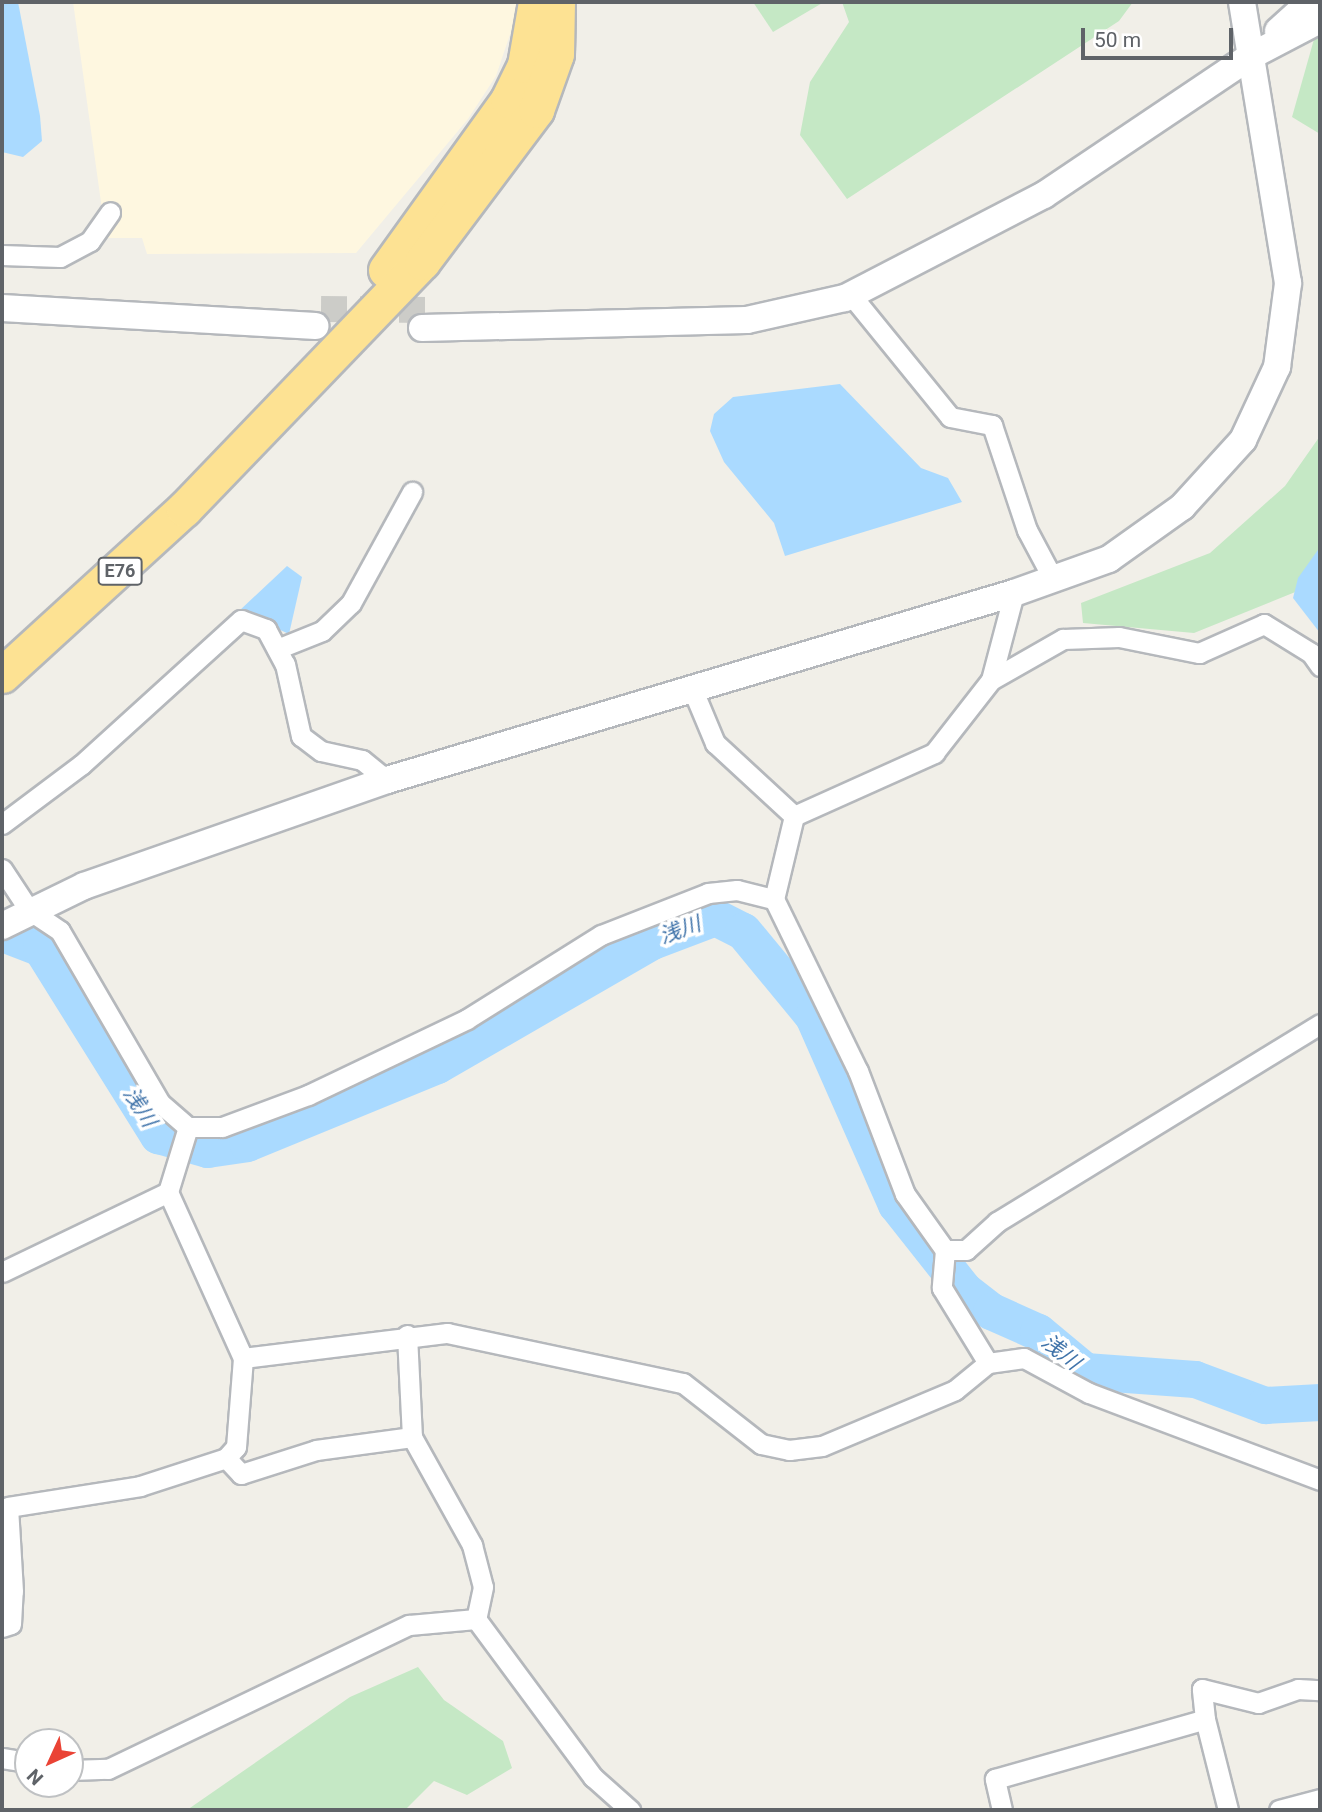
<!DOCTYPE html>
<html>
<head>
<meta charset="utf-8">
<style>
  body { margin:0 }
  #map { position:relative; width:1322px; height:1812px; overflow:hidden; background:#f1efe8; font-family:Roboto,"Noto Sans JP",sans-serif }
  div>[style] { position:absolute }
  .commercial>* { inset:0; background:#fef7e0 }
  .green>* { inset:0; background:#c5e8c5 }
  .water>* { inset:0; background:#aadaff }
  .river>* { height:37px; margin:-18.5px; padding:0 18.5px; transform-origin:18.5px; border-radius:18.5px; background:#aadaff }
  .secondary-tunnel>* { height:26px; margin-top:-13px; transform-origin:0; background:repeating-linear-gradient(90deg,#ccccc8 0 26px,transparent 0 39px) }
  .roads { filter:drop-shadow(2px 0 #b5b8bc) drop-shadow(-2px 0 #b5b8bc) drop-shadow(0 2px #b5b8bc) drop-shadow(0 -2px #b5b8bc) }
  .street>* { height:19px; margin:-9.5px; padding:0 9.5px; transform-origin:9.5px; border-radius:9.5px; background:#fff }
  .secondary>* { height:26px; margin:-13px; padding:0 13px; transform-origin:13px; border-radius:13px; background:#fff }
  .highway>* { height:35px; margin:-17.5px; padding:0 17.5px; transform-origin:17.5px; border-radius:17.5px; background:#fde293 }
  span { translate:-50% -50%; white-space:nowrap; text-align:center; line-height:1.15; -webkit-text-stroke:7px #fff; paint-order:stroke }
  .shield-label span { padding:2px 5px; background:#fff; border:2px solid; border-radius:5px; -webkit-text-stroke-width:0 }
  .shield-label { font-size:18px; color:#5f6368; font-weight:700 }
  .water-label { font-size:21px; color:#4174aa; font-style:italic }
  .frame { position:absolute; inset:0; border:4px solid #5f6368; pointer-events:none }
  .north { position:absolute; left:14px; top:1728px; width:70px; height:70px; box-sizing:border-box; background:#fff; border:2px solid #bfc1c3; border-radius:50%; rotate:225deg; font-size:19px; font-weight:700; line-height:28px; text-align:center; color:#5f6368 }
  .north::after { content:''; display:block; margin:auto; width:24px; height:32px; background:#ea4335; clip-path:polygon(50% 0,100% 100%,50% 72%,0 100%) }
  .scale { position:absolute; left:1081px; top:28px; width:152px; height:32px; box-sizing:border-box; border:4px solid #5f6368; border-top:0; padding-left:9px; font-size:21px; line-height:24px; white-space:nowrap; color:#5f6368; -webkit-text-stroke:5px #fff; paint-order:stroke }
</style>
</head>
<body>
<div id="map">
  <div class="commercial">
    <i style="clip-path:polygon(73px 2px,521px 2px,496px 76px,468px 119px,356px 253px,147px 254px,142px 238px,106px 238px)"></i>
  </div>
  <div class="green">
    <i style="clip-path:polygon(753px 2px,824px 2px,773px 32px)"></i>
    <i style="clip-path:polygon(842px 2px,1133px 2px,1119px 21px,847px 199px,800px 135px,810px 82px,849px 22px)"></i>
    <i style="clip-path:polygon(1320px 18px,1320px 134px,1292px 117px)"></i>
    <i style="clip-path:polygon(1320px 436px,1320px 582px,1194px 633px,1083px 623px,1081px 603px,1210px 553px,1285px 486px)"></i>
    <i style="clip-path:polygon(418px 1667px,444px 1700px,503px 1741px,512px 1768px,467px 1795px,434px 1781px,405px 1810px,187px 1810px,350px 1697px)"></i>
  </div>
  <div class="water">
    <i style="clip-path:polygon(2px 2px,18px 2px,40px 116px,42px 141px,23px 157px,2px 152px)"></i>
    <i style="clip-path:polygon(840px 384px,921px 468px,948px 478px,962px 502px,785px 556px,774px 523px,724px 462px,710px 431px,714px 414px,733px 397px)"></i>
    <i style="clip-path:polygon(1320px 547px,1320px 633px,1293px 598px,1298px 578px)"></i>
    <i style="clip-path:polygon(287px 566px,302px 577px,289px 634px,239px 611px)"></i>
  </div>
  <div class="river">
    <i style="left:2px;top:933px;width:42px;rotate:21deg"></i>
    <i style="left:41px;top:948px;width:221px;rotate:58deg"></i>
    <i style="left:158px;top:1135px;width:51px;rotate:15.9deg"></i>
    <i style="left:207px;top:1149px;width:40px;rotate:-8.5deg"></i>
    <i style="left:247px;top:1143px;width:205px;rotate:-22.3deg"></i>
    <i style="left:437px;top:1065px;width:248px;rotate:-30deg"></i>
    <i style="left:652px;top:941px;width:67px;rotate:-20.9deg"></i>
    <i style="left:715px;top:917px;width:31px;rotate:27deg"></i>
    <i style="left:743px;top:931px;width:110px;rotate:50.5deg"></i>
    <i style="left:813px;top:1016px;width:206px;rotate:66.2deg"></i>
    <i style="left:896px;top:1204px;width:110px;rotate:51.7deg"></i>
    <i style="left:964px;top:1290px;width:34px;rotate:38deg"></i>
    <i style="left:991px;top:1311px;width:51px;rotate:24.1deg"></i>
    <i style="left:1038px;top:1332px;width:61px;rotate:39.7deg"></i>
    <i style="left:1085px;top:1371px;width:110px;rotate:4.2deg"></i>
    <i style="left:1195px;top:1379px;width:75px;rotate:20.4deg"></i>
    <i style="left:1265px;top:1405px;width:55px;rotate:-3.1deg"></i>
  </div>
  <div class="secondary-tunnel">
    <i style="left:321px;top:309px;width:109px;rotate:0.5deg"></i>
  </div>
  <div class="roads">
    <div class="street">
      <i style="left:2px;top:255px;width:58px;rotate:2deg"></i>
      <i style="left:60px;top:257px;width:34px;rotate:-28deg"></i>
      <i style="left:90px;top:241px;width:35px;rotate:-55deg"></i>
      <i style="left:851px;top:295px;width:157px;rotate:50.9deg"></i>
      <i style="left:950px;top:417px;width:43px;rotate:10.8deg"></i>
      <i style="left:992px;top:425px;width:111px;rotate:71.6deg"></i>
      <i style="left:1027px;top:530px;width:55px;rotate:62deg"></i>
      <i style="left:277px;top:649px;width:48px;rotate:-21.8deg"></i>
      <i style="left:322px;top:631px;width:40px;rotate:-44deg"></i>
      <i style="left:351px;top:603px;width:127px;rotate:-61.2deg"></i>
      <i style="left:991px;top:680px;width:90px;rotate:-75.2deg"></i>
      <i style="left:692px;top:688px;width:60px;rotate:67.3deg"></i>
      <i style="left:715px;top:743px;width:108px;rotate:42.7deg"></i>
      <i style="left:794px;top:816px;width:85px;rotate:103.5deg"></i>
      <i style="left:774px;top:899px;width:191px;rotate:64deg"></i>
      <i style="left:858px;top:1071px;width:132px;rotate:69.1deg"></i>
      <i style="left:905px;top:1194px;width:69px;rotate:54.5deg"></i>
      <i style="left:945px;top:1250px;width:38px;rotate:95deg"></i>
      <i style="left:942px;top:1288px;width:88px;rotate:58.5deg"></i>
      <i style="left:794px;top:816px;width:154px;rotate:-24.2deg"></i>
      <i style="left:934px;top:753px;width:93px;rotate:-52deg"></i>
      <i style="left:991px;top:680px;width:83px;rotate:-29.7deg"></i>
      <i style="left:1063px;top:639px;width:56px;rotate:-2deg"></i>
      <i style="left:1119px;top:637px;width:82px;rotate:11.3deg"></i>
      <i style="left:1199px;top:653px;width:71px;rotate:-24deg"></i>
      <i style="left:1264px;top:624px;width:55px;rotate:31.7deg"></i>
      <i style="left:1311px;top:653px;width:16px;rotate:55deg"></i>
      <i style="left:2px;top:824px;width:99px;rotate:-36.8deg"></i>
      <i style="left:81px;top:765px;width:216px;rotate:-42.2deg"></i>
      <i style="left:241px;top:620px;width:27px;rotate:20deg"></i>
      <i style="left:266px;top:629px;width:40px;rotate:62deg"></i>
      <i style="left:285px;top:664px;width:74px;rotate:77.5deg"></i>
      <i style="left:301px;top:736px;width:25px;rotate:37deg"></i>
      <i style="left:321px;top:751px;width:42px;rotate:12.4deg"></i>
      <i style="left:362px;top:760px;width:32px;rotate:39deg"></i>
      <i style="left:2px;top:869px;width:49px;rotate:56.6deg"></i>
      <i style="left:29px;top:910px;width:37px;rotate:34deg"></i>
      <i style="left:60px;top:931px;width:199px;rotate:59.8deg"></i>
      <i style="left:160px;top:1103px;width:37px;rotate:41deg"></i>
      <i style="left:188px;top:1127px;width:34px"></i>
      <i style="left:222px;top:1127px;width:92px;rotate:-20.4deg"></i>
      <i style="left:308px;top:1095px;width:176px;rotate:-25.5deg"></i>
      <i style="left:467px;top:1019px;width:158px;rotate:-32.1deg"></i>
      <i style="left:601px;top:935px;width:115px;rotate:-21.4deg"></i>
      <i style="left:708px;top:893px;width:29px;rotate:-6deg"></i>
      <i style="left:737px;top:890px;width:38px;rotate:14deg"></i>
      <i style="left:945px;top:1250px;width:21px"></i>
      <i style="left:966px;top:1250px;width:42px;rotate:-42.1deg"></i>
      <i style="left:997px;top:1222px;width:379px;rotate:-31.5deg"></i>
      <i style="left:2px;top:1272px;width:184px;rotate:-25.7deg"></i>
      <i style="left:407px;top:1335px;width:102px;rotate:87.2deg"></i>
      <i style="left:412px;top:1437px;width:124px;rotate:60.9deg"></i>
      <i style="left:472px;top:1545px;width:43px;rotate:75.3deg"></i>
      <i style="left:483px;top:1587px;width:33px;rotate:102deg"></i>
      <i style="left:476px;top:1619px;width:197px;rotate:53.5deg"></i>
      <i style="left:593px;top:1777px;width:50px;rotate:41.7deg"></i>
      <i style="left:243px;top:1358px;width:206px;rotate:-7deg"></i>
      <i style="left:447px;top:1333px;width:241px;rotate:12deg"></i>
      <i style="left:683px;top:1383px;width:99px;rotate:38deg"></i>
      <i style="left:761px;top:1444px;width:29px;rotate:12deg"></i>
      <i style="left:789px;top:1450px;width:33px;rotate:-7deg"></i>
      <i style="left:822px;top:1446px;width:144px;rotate:-22.8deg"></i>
      <i style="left:955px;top:1390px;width:43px;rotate:-39.3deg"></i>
      <i style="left:988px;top:1363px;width:36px;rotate:-8deg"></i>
      <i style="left:1024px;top:1358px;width:74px;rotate:28.3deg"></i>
      <i style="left:1089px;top:1393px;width:247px;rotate:20.6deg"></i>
      <i style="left:226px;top:1458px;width:22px;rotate:47deg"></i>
      <i style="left:241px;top:1474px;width:79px;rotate:-17.7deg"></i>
      <i style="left:316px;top:1450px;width:97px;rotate:-7.7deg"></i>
      <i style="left:2px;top:1627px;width:9px;rotate:-18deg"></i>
      <i style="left:11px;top:1624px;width:33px;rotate:-87deg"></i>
      <i style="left:13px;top:1591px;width:84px;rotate:-93.4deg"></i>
      <i style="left:8px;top:1507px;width:134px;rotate:-9deg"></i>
      <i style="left:140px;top:1486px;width:90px;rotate:-18deg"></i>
      <i style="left:226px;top:1458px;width:15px;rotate:-48deg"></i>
      <i style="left:236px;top:1447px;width:89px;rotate:-85.5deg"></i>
      <i style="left:243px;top:1358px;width:182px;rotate:-114.3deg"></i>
      <i style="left:168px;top:1192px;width:68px;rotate:-72.9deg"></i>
      <i style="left:1205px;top:1719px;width:30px;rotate:-96deg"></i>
      <i style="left:1202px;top:1689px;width:58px;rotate:14deg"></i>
      <i style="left:1258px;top:1703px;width:42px;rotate:-19.3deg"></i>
      <i style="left:1298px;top:1689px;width:22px;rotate:3deg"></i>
      <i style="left:2px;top:1758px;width:26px;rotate:9deg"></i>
      <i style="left:70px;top:1770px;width:38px;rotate:-2deg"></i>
      <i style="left:108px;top:1769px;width:334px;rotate:-25.6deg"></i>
      <i style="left:409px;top:1625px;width:67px;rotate:-5.1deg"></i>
      <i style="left:1002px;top:1810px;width:32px;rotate:-103deg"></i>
      <i style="left:995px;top:1779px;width:218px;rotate:-15.9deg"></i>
      <i style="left:1205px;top:1719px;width:94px;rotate:75.8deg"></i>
      <i style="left:1279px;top:1810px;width:42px;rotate:-15deg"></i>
    </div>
    <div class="secondary">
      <i style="left:1278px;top:31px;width:43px;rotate:-42.2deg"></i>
      <i style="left:2px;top:308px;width:314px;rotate:3.3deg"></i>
      <i style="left:422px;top:328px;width:325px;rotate:-1.4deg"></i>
      <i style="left:747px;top:320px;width:100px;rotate:-12.7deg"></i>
      <i style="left:845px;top:298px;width:224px;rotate:-27.4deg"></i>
      <i style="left:1044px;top:195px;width:249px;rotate:-33.9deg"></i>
      <i style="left:1251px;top:56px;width:78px;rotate:-27.6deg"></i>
      <i style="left:2px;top:926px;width:91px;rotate:-26deg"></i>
      <i style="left:84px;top:886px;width:321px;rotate:-19.3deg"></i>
      <i style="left:387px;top:780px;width:654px;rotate:-16.61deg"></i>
      <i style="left:1014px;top:593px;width:101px;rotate:-19.7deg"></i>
      <i style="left:1109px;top:559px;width:90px;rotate:-35.5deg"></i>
      <i style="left:1182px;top:507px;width:91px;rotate:-47.7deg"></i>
      <i style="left:1243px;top:440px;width:81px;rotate:-65deg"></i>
      <i style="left:1277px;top:367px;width:85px;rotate:-82.5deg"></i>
      <i style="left:1288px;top:283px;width:285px;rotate:-99.3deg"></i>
    </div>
    <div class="highway">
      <i style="left:386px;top:270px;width:209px;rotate:-54.3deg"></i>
      <i style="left:508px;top:100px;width:39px;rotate:-64deg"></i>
      <i style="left:525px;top:65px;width:64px;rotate:-80.1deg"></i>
      <i style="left:2px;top:675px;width:246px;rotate:-42.4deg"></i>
      <i style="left:184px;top:509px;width:343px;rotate:-46.1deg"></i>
      <i style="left:422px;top:262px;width:190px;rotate:-53.1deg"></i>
      <i style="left:536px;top:110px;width:59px;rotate:-70.3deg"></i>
      <i style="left:556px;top:54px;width:52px;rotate:-88.9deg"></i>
    </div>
  </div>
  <div class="shield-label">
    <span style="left:120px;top:571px">E76</span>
  </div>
  <div class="water-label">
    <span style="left:680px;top:930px;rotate:-20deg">浅川</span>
    <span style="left:140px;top:1107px;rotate:58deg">浅川</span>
    <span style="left:1061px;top:1352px;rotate:39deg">浅川</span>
  </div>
  <div class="frame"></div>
  <div class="north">N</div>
  <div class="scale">50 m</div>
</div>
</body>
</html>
